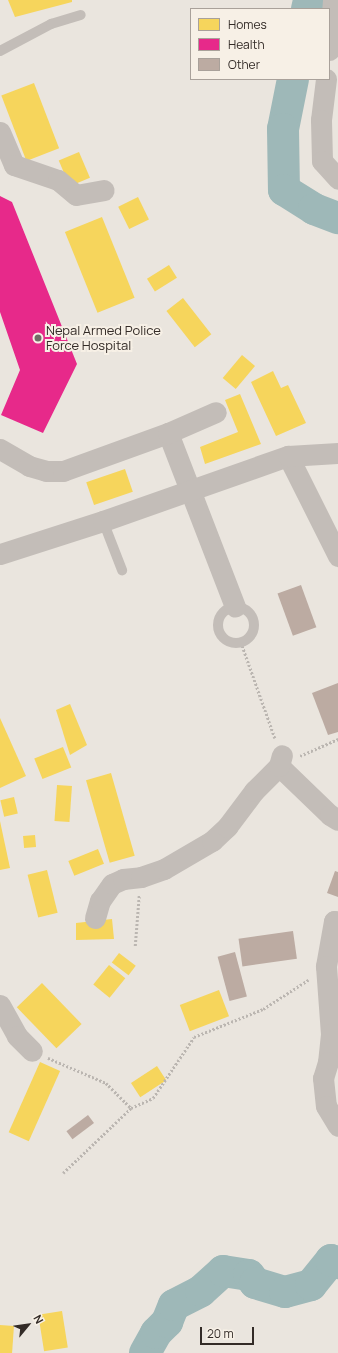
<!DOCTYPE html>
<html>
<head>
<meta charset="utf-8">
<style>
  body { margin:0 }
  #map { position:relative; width:338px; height:1353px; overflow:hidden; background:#eae5de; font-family:Manrope,sans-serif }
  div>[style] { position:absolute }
  .homes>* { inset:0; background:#f6d55c; transform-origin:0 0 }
  .health>* { inset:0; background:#e7298a }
  .river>* { height:32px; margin:-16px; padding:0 16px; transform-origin:16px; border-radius:16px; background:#9eb8b8 }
  .building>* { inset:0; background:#bcaba2; transform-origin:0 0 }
  .path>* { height:2.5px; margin-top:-1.25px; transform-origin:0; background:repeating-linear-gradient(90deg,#bbb6b1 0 2px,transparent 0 4px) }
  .service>* { height:10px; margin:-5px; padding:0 5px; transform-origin:5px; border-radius:5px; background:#c3bdb8 }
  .service>.ring { margin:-5px; padding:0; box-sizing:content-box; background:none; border:10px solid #c3bdb8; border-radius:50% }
  .minor>* { height:21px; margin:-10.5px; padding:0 10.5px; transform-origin:10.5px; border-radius:10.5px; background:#c3bdb8 }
  .dots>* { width:11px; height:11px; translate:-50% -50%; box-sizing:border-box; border:2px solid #f7f0e6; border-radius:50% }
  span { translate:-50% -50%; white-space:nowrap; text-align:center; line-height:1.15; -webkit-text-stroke:4px #f7f0e6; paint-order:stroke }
  .poi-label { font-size:13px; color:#332b27 }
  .left { translate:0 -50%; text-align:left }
  .legend { position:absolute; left:190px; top:8px; width:140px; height:72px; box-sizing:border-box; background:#f7f0e6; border:1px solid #a9a19a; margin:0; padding:5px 7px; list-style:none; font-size:12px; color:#332b27 }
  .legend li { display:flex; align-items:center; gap:8px; height:20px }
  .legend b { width:20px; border:1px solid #a9a19a }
  .north { position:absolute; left:8px; top:1305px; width:40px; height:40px; -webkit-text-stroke:3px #f7f0e6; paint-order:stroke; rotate:61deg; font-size:11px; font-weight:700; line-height:16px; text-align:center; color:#332b27 }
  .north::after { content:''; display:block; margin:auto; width:14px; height:18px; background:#332b27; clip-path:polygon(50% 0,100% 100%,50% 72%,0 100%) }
  .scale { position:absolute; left:200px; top:1327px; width:54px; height:18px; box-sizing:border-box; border:2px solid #332b27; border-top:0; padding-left:5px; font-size:12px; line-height:14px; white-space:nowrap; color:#332b27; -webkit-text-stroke:3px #f7f0e6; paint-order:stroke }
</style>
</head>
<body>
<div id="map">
  <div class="homes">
    <i style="clip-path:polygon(8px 0,72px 0,72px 2px,15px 17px)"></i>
    <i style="left:34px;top:83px;width:70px;height:35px;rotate:69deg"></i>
    <i style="left:79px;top:152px;width:28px;height:22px;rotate:67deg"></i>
    <i style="left:138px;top:197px;width:25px;height:22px;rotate:64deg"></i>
    <i style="left:102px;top:217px;width:87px;height:40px;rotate:68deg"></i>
    <i style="left:169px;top:265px;width:15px;height:26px;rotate:58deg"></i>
    <i style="left:183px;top:298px;width:46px;height:21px;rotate:52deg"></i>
    <i style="left:242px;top:355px;width:17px;height:30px;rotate:40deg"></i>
    <i style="clip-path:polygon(273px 371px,281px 388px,288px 385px,306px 423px,276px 436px,251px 382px)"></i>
    <i style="clip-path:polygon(240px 394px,261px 444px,205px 464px,200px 447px,238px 432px,225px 400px)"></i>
    <i style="left:125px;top:469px;width:24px;height:41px;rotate:71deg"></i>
    <i style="clip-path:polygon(70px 704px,87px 745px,70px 755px,56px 710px)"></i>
    <i style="clip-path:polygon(0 718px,26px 776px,0 788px)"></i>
    <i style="left:63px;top:747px;width:22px;height:31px;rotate:68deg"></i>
    <i style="left:111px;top:773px;width:86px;height:26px;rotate:74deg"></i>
    <i style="left:57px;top:785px;width:15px;height:36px;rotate:4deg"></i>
    <i style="left:14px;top:797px;width:17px;height:14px;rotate:77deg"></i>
    <i style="clip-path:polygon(0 821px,10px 868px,0 870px)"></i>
    <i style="left:35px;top:835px;width:12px;height:12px;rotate:85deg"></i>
    <i style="left:98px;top:849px;width:16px;height:32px;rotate:68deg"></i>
    <i style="left:47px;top:870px;width:44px;height:20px;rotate:76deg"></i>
    <i style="clip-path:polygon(112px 919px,114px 939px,76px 940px,76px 923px)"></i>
    <i style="left:119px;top:953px;width:21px;height:12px;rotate:37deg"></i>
    <i style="left:109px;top:965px;width:21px;height:25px;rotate:39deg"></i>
    <i style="left:42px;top:983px;width:57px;height:35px;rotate:46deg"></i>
    <i style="left:219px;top:990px;width:28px;height:42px;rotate:69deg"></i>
    <i style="left:40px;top:1062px;width:22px;height:77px;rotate:24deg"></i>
    <i style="left:157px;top:1066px;width:17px;height:31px;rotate:57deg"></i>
    <i style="left:62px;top:1311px;width:37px;height:24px;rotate:81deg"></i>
    <i style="left:0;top:1325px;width:14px;height:28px;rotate:4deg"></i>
  </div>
  <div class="health">
    <i style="clip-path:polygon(0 196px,12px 202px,77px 364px,43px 433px,1px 415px,20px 370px,0 312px)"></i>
  </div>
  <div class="river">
    <i style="left:307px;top:9px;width:9px;rotate:-77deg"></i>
    <i style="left:293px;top:79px;width:51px;rotate:101.3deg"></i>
    <i style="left:283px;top:129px;width:61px;rotate:89.1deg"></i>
    <i style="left:284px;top:190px;width:36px;rotate:32deg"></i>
    <i style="left:314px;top:209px;width:26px;rotate:21deg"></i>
    <i style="left:145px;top:1353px;width:23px;rotate:-61deg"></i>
    <i style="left:156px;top:1333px;width:16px;rotate:-45deg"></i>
    <i style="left:167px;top:1322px;width:18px;rotate:-68deg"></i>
    <i style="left:174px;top:1305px;width:30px;rotate:-27deg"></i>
    <i style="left:201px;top:1291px;width:30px;rotate:-42deg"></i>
    <i style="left:223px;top:1271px;width:26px;rotate:9deg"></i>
    <i style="left:249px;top:1275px;width:10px;rotate:53deg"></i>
    <i style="left:255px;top:1283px;width:31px;rotate:17deg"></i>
    <i style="left:285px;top:1292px;width:27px;rotate:-15deg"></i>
    <i style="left:311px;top:1285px;width:32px;rotate:-51deg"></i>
    <i style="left:331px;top:1260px;width:8px;rotate:23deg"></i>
  </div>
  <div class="building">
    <i style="left:301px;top:585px;width:45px;height:25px;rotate:70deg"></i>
    <i style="clip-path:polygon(338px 683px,338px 732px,328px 735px,312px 693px)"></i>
    <i style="clip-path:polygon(335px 871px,338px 872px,338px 897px,327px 893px)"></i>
    <i style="left:293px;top:931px;width:28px;height:55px;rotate:82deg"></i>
    <i style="left:235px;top:952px;width:46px;height:18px;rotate:75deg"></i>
    <i style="left:88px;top:1115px;width:10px;height:27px;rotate:53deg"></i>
  </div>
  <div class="path">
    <i style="left:241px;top:642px;width:102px;rotate:70.5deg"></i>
    <i style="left:300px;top:756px;width:42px;rotate:-24.1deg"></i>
    <i style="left:135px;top:946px;width:51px;rotate:-85.5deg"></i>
    <i style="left:48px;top:1058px;width:63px;rotate:23.3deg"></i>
    <i style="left:106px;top:1083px;width:35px;rotate:45deg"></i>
    <i style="left:63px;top:1173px;width:94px;rotate:-43.7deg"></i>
    <i style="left:131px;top:1108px;width:24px;rotate:-24deg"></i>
    <i style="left:153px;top:1098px;width:73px;rotate:-56.1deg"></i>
    <i style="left:194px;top:1037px;width:74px;rotate:-22.1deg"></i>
    <i style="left:263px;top:1009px;width:54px;rotate:-32.8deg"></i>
  </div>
  <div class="service">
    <i style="left:0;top:51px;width:58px;rotate:-27.9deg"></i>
    <i style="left:51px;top:24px;width:31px;rotate:-17deg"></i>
    <i style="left:103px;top:521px;width:53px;rotate:68.8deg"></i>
    <i class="ring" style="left:218px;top:607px;width:26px;height:26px"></i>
  </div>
  <div class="minor">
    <i style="left:329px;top:50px;width:50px;rotate:-85.4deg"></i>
    <i style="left:326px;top:79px;width:41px;rotate:97deg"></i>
    <i style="left:321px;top:120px;width:41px;rotate:88.6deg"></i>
    <i style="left:322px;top:161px;width:24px;rotate:48deg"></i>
    <i style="left:0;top:132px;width:36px;rotate:67deg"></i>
    <i style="left:14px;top:165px;width:46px;rotate:18.8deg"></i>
    <i style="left:58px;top:180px;width:23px;rotate:40deg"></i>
    <i style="left:76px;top:195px;width:28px;rotate:-10deg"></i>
    <i style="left:168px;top:433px;width:186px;rotate:68.9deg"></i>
    <i style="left:0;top:449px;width:34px;rotate:30deg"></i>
    <i style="left:29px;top:466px;width:18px;rotate:16deg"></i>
    <i style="left:46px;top:471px;width:17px"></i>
    <i style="left:63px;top:471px;width:112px;rotate:-19.9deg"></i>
    <i style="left:168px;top:433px;width:52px;rotate:-23.6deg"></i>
    <i style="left:288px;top:456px;width:112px;rotate:63.4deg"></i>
    <i style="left:0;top:554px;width:108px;rotate:-17.8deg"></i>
    <i style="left:103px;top:521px;width:196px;rotate:-19.4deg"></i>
    <i style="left:288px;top:456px;width:50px;rotate:-3.4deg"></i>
    <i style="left:279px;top:766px;width:71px;rotate:43.9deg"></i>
    <i style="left:330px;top:815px;width:9px;rotate:32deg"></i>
    <i style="left:95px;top:918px;width:18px;rotate:-74deg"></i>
    <i style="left:100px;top:901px;width:21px;rotate:-55deg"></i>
    <i style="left:112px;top:884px;width:12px;rotate:-24deg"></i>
    <i style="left:123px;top:879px;width:18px;rotate:-6deg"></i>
    <i style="left:141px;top:877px;width:24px;rotate:-19deg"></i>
    <i style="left:164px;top:869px;width:56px;rotate:-30.3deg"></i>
    <i style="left:212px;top:841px;width:21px;rotate:-43deg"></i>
    <i style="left:227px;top:827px;width:45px;rotate:-53.1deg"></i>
    <i style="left:254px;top:791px;width:35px;rotate:-45deg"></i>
    <i style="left:279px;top:766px;width:11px;rotate:-75deg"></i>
    <i style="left:338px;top:922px;width:4px;rotate:-166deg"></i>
    <i style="left:334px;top:921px;width:46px;rotate:100.1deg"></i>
    <i style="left:326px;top:966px;width:68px;rotate:85.8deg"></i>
    <i style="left:331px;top:1034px;width:28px;rotate:96deg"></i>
    <i style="left:328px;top:1062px;width:17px;rotate:107deg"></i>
    <i style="left:323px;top:1078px;width:28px;rotate:84deg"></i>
    <i style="left:326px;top:1106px;width:23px;rotate:59deg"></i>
    <i style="left:0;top:1005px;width:35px;rotate:61deg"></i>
    <i style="left:17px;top:1036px;width:21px;rotate:45deg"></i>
  </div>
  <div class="dots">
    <i style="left:38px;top:338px;background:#736c67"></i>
  </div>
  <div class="poi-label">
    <span class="left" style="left:46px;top:338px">Nepal Armed Police<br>Force Hospital</span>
  </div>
  <ul class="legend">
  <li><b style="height:11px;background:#f6d55c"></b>Homes</li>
  <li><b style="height:11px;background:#e7298a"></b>Health</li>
  <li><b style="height:11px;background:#bcaba2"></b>Other</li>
  </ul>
  <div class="north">N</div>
  <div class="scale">20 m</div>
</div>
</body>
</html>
